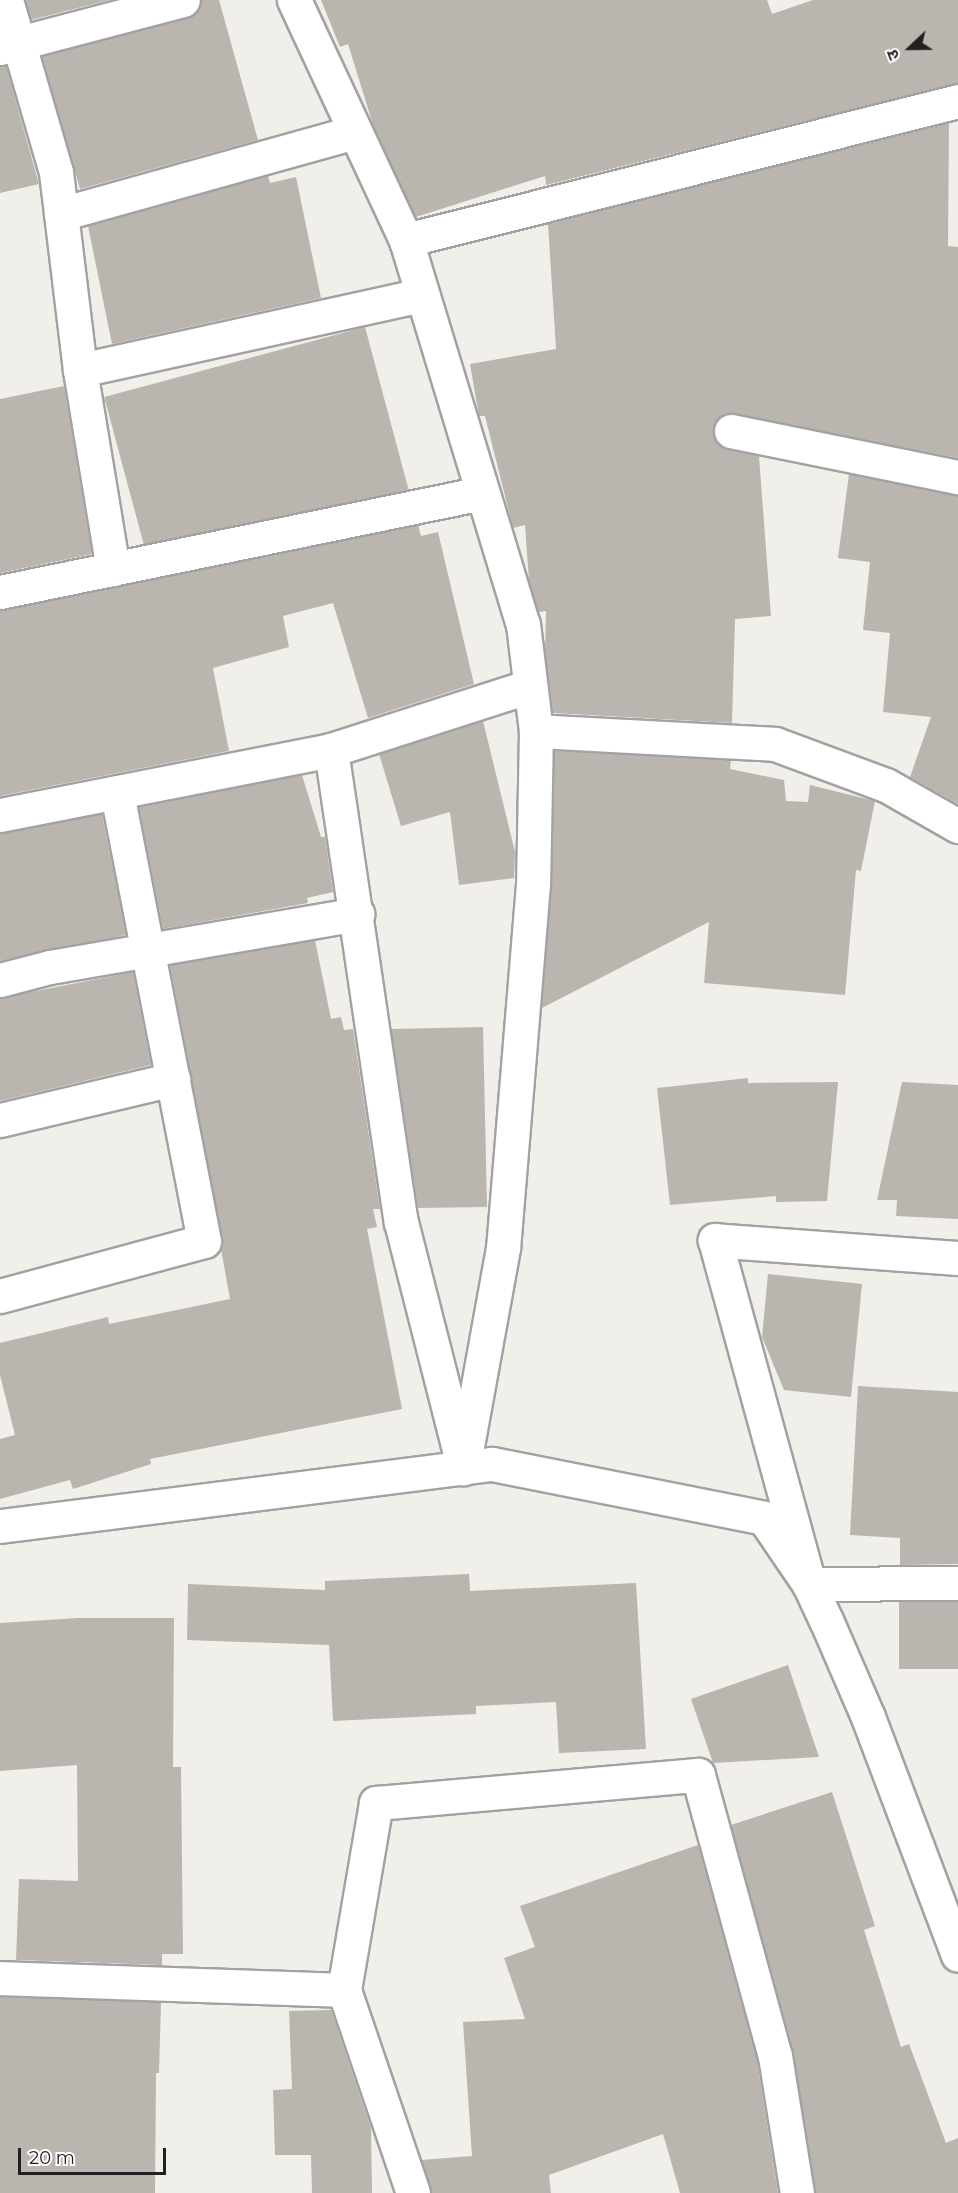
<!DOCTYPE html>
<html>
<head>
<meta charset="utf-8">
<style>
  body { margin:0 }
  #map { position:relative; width:958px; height:2193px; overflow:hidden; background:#f0efe9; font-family:Montserrat,"Noto Sans Devanagari",sans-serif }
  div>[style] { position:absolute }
  .building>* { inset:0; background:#bab5af; transform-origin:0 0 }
  .roads { filter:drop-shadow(2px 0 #a2a2a2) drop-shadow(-2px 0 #a2a2a2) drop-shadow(0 2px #a2a2a2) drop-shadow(0 -2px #a2a2a2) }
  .minor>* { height:33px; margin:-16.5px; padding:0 16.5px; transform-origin:16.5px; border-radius:16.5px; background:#fff }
  .tertiary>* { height:33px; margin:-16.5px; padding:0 16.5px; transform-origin:16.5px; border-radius:16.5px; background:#fff }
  span { translate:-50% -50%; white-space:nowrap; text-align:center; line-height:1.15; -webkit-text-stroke:5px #fff; paint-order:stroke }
  .north { position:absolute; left:880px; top:18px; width:60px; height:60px; -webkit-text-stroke:4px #fff; paint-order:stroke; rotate:248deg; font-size:16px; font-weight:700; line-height:24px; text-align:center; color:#212121 }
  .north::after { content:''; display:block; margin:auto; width:21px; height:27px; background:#212121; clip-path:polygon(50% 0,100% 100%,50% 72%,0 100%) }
  .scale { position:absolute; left:18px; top:2148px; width:148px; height:27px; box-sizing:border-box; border:3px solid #212121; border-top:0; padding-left:8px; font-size:18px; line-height:21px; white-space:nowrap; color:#212121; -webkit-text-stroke:4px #fff; paint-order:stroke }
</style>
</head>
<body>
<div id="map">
  <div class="building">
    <i style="clip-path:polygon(26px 0,109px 0,31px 20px)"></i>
    <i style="clip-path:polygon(201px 0,219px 0,258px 140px,80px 189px,42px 56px,188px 18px,197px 13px)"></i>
    <i style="clip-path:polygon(321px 0,767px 0,772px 14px,813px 0,958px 0,958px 83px,546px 185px,545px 176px,416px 217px,374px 128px,348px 44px,340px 47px)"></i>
    <i style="clip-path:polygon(0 66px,6px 66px,39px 184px,0 193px)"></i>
    <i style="clip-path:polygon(949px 123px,948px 246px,958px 247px,958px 458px,725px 413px,713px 427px,718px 445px,759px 456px,771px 616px,735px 619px,732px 723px,553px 713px,545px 652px,546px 611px,539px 612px,529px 580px,525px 525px,513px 528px,485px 416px,479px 416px,470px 364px,556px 349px,548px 224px)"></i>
    <i style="clip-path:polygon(268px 176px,270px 183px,296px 177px,321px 298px,112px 344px,88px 226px)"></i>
    <i style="left:365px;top:327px;width:168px;height:270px;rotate:75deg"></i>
    <i style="clip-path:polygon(64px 386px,92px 554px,0 573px,0 399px)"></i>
    <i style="clip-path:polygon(849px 474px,958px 495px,958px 804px,910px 777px,931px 717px,883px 712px,890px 633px,863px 630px,870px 562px,838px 558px)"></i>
    <i style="clip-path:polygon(418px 525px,421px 536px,438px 532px,474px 684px,368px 718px,333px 603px,283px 616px,289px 647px,213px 668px,229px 751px,0 796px,0 610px)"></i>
    <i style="clip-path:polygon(483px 721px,515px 852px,514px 878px,459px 885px,450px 812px,401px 826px,379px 754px)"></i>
    <i style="clip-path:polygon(554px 751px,731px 760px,730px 769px,784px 780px,786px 801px,808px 802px,810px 785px,875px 801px,861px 871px,856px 870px,845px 995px,704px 983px,709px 922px,542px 1008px,552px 884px)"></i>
    <i style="clip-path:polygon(302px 775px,321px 837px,325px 837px,333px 892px,307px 898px,308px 903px,163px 929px,139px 807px)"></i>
    <i style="clip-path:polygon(102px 814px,126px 935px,0 961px,0 833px)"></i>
    <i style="clip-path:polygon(315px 940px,331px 1019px,341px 1017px,344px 1030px,353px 1029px,380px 1209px,373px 1209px,377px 1227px,367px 1229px,402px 1409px,150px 1459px,151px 1464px,73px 1489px,70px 1480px,0 1499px,0 1439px,15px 1435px,0 1375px,0 1343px,108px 1317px,109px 1324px,230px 1299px,221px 1249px,222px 1237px,170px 965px)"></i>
    <i style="clip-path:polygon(133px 972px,151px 1065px,0 1101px,0 998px)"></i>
    <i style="clip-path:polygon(483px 1027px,487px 1207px,418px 1208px,391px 1029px)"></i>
    <i style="clip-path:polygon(748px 1078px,748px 1083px,838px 1082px,827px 1201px,776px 1202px,776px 1196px,670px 1205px,657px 1088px)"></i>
    <i style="clip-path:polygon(902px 1082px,958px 1085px,958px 1219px,896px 1216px,897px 1200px,877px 1200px)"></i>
    <i style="clip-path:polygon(768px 1274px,862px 1284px,851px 1397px,784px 1390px,762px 1337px)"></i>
    <i style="clip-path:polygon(858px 1386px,958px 1392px,958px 1564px,900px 1565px,900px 1538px,850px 1535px)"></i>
    <i style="clip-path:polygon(469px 1574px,470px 1591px,636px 1583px,646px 1749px,559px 1753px,556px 1702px,476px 1706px,476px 1714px,333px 1721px,329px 1645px,187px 1640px,188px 1584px,325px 1590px,325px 1581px)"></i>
    <i style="left:899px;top:1602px;width:59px;height:67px"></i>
    <i style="clip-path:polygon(78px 1618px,174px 1618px,173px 1767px,181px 1767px,183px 1954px,162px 1954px,162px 1965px,16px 1960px,19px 1879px,78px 1881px,77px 1765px,0 1771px,0 1623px)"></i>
    <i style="clip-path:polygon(788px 1665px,819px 1757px,713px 1763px,691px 1699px)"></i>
    <i style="clip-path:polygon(832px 1792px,875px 1926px,864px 1930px,901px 2047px,909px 2044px,946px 2143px,958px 2138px,958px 2193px,815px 2193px,793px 2051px,731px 1825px)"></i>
    <i style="clip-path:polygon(698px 1845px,757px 2060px,778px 2193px,680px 2193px,663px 2134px,549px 2175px,551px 2193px,431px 2193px,421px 2160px,472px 2156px,463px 2022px,525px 2019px,504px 1958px,535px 1947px,520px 1906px)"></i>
    <i style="clip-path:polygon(0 1997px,161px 2002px,159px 2073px,156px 2073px,155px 2193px,0 2193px)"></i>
    <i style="clip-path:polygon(331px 2010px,371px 2128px,372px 2193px,312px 2193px,311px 2155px,275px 2155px,273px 2090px,292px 2089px,289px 2011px)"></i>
  </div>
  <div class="roads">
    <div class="minor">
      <i style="left:6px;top:0;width:179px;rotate:73.8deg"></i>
      <i style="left:56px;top:172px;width:199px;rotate:83.1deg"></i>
      <i style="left:80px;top:370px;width:202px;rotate:80.6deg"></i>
      <i style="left:294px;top:0;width:265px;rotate:65deg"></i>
      <i style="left:406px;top:240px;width:401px;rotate:73.1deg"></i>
      <i style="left:523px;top:624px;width:108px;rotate:83.1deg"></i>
      <i style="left:536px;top:731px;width:153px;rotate:91.1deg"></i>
      <i style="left:533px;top:884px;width:365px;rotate:94.7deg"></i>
      <i style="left:503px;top:1248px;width:224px;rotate:100.3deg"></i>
      <i style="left:0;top:48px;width:189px;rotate:-14.7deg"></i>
      <i style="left:61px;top:214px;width:305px;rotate:-15.6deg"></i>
      <i style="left:406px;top:240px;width:569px;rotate:-14.13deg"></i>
      <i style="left:80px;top:370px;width:350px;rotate:-12.4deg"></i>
      <i style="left:731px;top:431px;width:232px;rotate:11.5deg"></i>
      <i style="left:0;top:592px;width:492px;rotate:-11.6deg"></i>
      <i style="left:536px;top:731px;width:239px;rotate:3.1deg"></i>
      <i style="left:775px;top:744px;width:118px;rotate:20.3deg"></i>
      <i style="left:886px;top:785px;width:83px;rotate:29.7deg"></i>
      <i style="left:331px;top:750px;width:209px;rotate:-17.8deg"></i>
      <i style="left:0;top:815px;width:337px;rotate:-11.1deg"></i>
      <i style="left:331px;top:750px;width:477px;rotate:81.6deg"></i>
      <i style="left:401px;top:1222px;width:243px;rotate:75.7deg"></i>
      <i style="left:0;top:980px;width:52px;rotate:-14.6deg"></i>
      <i style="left:50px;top:967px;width:312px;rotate:-9.8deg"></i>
      <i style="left:0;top:1120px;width:178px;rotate:-13.3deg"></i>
      <i style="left:958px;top:1258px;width:244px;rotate:-175.8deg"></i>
      <i style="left:715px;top:1240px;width:357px;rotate:74.7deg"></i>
      <i style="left:809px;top:1584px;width:149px;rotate:-0.4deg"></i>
      <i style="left:0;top:1296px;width:211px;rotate:-15.1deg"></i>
      <i style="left:204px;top:1241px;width:457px;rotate:-101deg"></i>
      <i style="left:0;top:1978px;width:344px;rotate:2deg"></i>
      <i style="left:344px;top:1990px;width:190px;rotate:-80.3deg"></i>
      <i style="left:376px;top:1803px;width:323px;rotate:-5deg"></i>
      <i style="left:698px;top:1775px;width:291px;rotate:74.7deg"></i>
      <i style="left:775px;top:2056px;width:139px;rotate:80.9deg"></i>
      <i style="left:344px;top:1990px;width:214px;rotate:71.2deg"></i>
    </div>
    <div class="tertiary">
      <i style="left:0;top:1526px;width:496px;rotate:-7.2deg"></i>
      <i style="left:492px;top:1464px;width:277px;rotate:11.2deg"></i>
      <i style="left:764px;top:1518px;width:80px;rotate:55.7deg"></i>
      <i style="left:809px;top:1584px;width:40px;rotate:65deg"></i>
      <i style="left:826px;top:1620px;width:106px;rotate:66.6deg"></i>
      <i style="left:868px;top:1717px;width:254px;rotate:69.3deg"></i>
    </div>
  </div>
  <div class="north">उ</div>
  <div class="scale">20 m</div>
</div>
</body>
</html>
